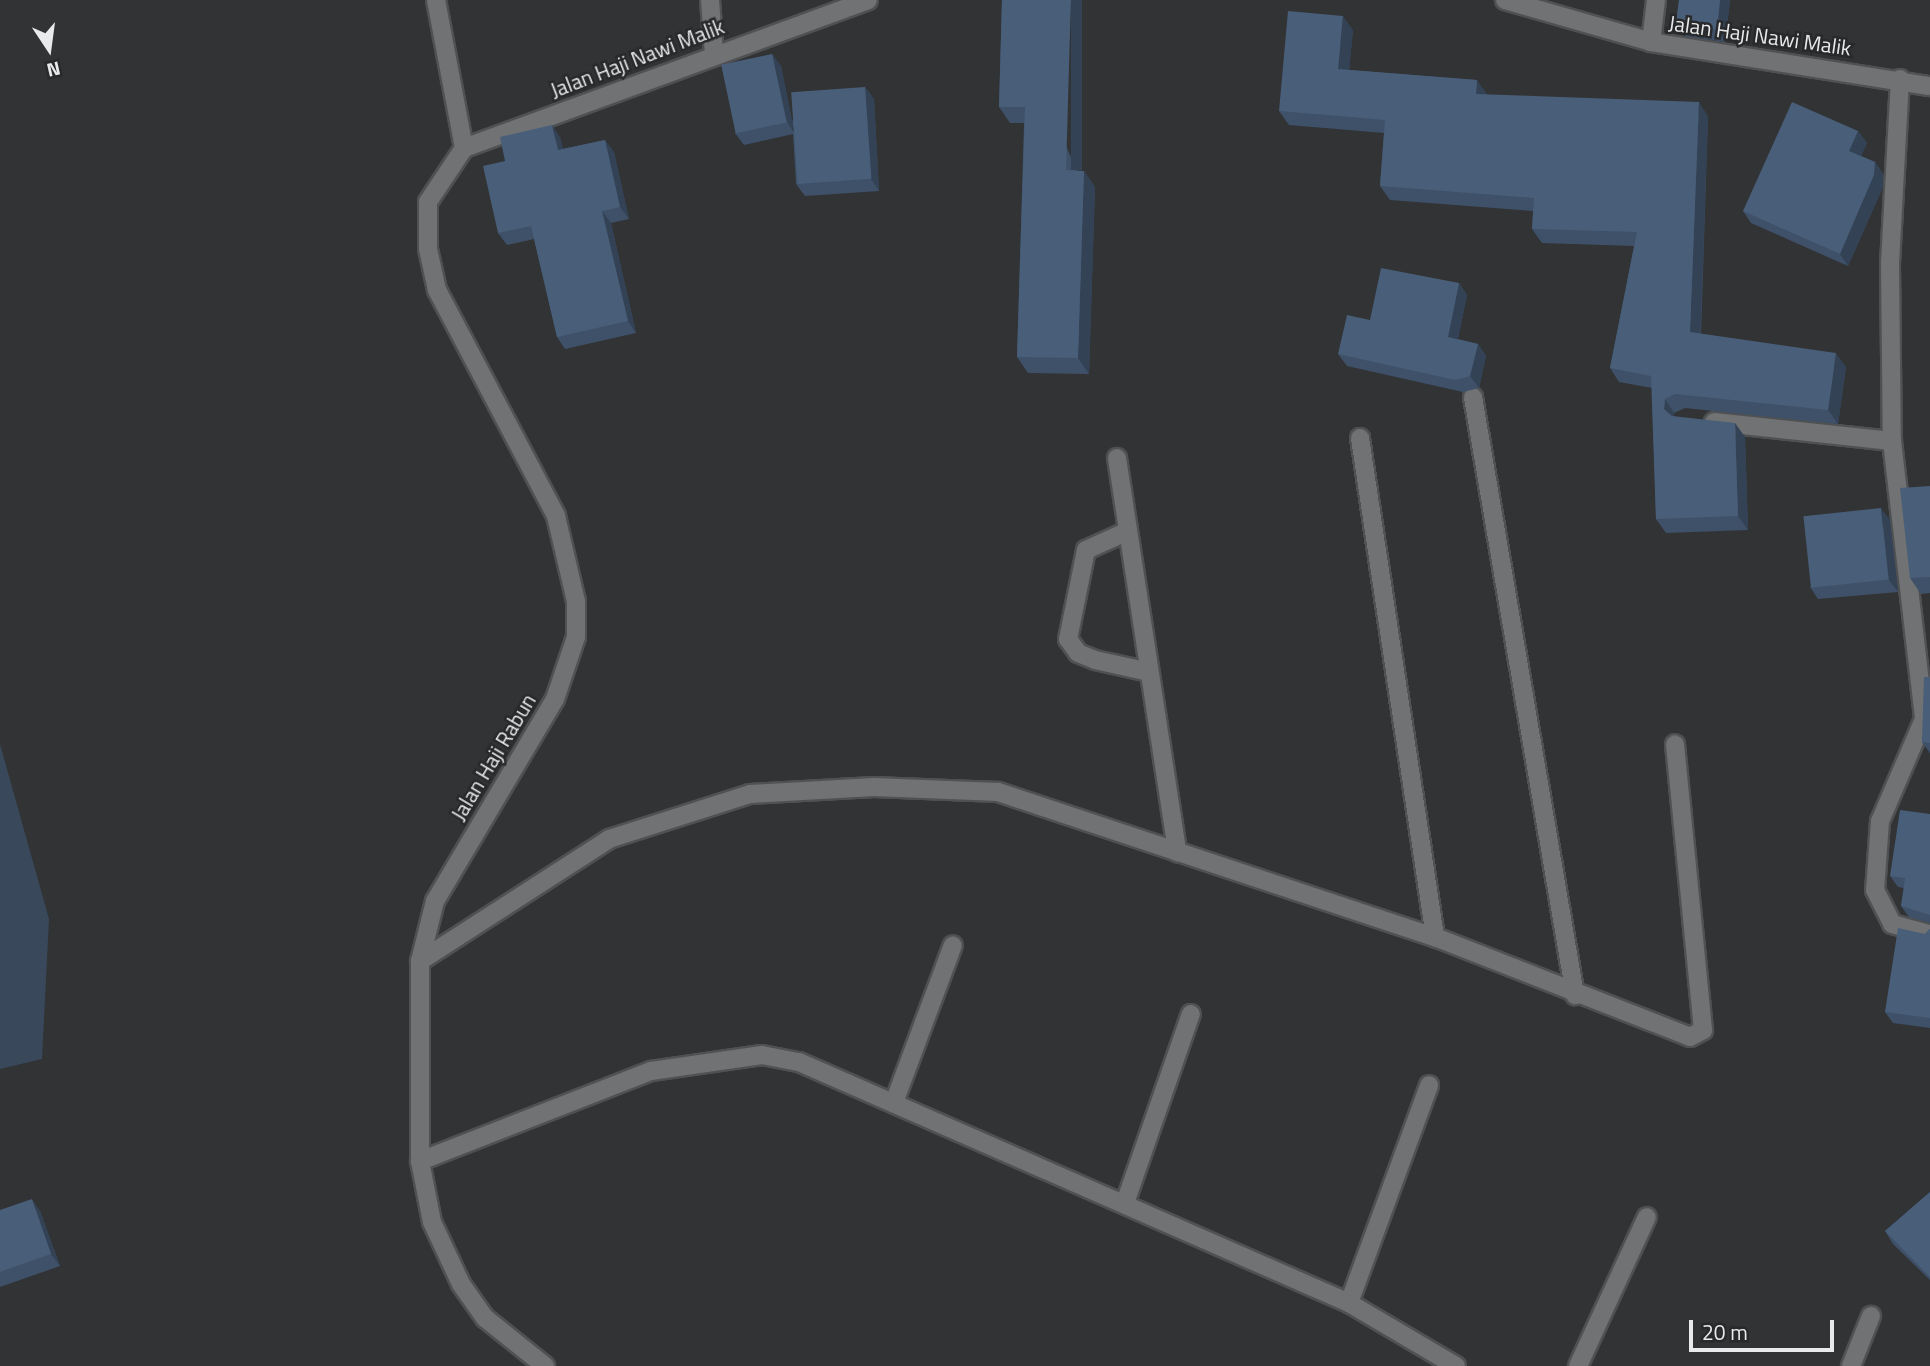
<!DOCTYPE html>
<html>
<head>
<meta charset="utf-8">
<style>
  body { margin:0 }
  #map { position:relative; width:1930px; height:1366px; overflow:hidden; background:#313335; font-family:"Titillium Web",sans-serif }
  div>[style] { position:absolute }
  .green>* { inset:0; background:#39485a }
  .roads { filter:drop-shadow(2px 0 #4f5153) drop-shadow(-2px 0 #4f5153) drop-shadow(0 2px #4f5153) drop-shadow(0 -2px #4f5153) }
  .minor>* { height:18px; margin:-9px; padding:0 9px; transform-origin:9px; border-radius:9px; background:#707274 }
  .wall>* { inset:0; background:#3f5168 }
  .shaded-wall>* { inset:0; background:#334255; transform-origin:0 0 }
  .building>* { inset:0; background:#495e79; transform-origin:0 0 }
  span { translate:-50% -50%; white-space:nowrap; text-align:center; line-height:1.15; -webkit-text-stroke:5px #27292b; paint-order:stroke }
  .street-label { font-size:21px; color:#e9eaeb }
  .north { position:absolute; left:14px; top:14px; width:70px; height:70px; -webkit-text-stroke:5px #27292b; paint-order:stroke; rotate:167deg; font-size:19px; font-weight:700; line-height:28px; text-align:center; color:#e9eaeb }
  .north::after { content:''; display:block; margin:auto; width:24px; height:32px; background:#e9eaeb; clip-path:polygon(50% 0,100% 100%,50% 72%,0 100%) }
  .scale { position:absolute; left:1689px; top:1320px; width:145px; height:32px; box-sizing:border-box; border:4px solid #e9eaeb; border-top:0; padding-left:9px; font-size:21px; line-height:24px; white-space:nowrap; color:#e9eaeb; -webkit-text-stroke:5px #27292b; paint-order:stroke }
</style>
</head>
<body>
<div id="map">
  <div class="green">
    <i style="clip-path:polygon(0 744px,49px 919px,42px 1059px,0 1069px)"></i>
  </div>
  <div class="roads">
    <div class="minor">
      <i style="left:436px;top:0;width:151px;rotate:79.3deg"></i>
      <i style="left:464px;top:148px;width:65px;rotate:123.7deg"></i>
      <i style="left:428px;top:202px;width:47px;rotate:90deg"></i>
      <i style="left:428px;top:249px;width:42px;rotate:77.6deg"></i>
      <i style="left:437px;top:290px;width:255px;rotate:62.2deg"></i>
      <i style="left:556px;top:516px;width:87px;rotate:76.8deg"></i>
      <i style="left:576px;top:601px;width:36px;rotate:90deg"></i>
      <i style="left:576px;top:637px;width:65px;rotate:108.7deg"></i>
      <i style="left:555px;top:699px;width:235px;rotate:120.7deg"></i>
      <i style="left:435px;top:901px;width:62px;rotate:104deg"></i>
      <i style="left:420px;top:961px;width:200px;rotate:90deg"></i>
      <i style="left:420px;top:1161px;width:62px;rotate:78.9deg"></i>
      <i style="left:432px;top:1222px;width:68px;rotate:64.9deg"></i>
      <i style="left:461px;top:1284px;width:42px;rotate:54.8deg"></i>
      <i style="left:485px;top:1318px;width:77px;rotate:38.7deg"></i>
      <i style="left:710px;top:0;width:54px;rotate:85.8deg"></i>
      <i style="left:1505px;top:0;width:152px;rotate:16deg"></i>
      <i style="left:1651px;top:42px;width:282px;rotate:9deg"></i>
      <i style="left:1651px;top:42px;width:42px;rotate:-83.2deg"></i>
      <i style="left:1900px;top:79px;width:185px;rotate:93.1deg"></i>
      <i style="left:1890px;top:264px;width:177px;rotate:89.4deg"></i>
      <i style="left:1892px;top:441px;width:280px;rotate:83.4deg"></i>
      <i style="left:1924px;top:719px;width:111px;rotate:113.3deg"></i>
      <i style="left:1880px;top:821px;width:69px;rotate:94.1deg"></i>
      <i style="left:1875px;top:890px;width:38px;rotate:63deg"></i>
      <i style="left:1892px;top:924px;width:39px;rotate:15deg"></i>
      <i style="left:464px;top:148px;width:430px;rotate:-20.1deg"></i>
      <i style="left:1473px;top:397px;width:607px;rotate:80.32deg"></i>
      <i style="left:1714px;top:422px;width:179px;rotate:6.1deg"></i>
      <i style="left:1360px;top:438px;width:505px;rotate:81.45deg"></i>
      <i style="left:1117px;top:458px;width:399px;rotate:81.3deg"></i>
      <i style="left:1128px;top:531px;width:46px;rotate:155.7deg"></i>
      <i style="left:1086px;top:550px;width:91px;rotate:101.4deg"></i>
      <i style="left:1068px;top:639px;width:17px;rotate:54deg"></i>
      <i style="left:1078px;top:653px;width:18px;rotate:22deg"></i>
      <i style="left:1095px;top:660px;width:55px;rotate:12.5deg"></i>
      <i style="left:420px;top:961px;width:225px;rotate:-32.8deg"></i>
      <i style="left:609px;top:839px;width:148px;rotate:-17.7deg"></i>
      <i style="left:750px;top:794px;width:124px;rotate:-3.2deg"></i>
      <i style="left:874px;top:787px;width:124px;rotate:2.3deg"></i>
      <i style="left:998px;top:792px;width:460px;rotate:18.4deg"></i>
      <i style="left:1435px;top:937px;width:274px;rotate:21.4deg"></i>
      <i style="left:1690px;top:1037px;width:15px;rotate:-28deg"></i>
      <i style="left:1703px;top:1030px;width:287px;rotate:-95.6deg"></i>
      <i style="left:895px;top:1100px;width:165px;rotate:-69.5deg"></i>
      <i style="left:420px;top:1161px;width:248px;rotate:-21.3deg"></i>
      <i style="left:651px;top:1071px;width:112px;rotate:-8.2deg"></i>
      <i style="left:762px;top:1055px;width:38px;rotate:11deg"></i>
      <i style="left:799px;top:1062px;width:600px;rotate:23.66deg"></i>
      <i style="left:1349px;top:1303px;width:124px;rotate:30.5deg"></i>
      <i style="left:1125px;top:1203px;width:200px;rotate:-70.8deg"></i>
      <i style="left:1349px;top:1303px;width:232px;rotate:-69.8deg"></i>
      <i style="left:1578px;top:1366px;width:164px;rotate:-65.2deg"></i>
      <i style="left:1851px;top:1366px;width:54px;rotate:-68.2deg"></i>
    </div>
  </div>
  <div class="wall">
    <i style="clip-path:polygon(1002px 0,1077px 171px,1084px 171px,1095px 187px,1089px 374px,1028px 373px,1017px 357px,1024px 123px,1010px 123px,999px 107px)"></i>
    <i style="clip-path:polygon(1679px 0,1730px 0,1725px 42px,1685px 36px,1676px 24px)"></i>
    <i style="clip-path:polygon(1353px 30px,1349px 70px,1477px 80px,1486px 95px,1708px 116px,1701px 334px,1846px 367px,1838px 424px,1685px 408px,1674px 413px,1674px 416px,1745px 437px,1748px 530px,1666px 533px,1656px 519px,1652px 388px,1619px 382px,1610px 368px,1634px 246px,1542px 243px,1532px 229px,1533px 211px,1390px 200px,1380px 186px,1384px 133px,1289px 125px,1279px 111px)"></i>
    <i style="clip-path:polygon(772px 54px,781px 66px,792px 121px,865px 87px,874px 99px,879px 191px,805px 196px,796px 184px,793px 134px,744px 145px,735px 133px)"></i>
    <i style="clip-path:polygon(1858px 131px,1867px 143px,1861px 156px,1875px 162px,1883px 174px,1883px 187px,1848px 266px,1751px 223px,1743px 211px)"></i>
    <i style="clip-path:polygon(560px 137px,563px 149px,605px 140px,614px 152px,629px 219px,611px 223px,636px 333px,565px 349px,557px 337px,534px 239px,507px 245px,498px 233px,505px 161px)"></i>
    <i style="clip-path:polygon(1459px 283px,1467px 295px,1458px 339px,1478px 344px,1486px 356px,1479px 388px,1463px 392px,1347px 366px,1338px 354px,1370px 320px)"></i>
    <i style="clip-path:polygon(1930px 486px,1930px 593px,1921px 594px,1910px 578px)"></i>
    <i style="clip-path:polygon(1890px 520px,1898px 592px,1818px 599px,1810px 587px)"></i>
    <i style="clip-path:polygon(1930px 677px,1930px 753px,1922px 742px)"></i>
    <i style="clip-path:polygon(1930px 814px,1930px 923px,1909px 917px,1901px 906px,1904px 888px,1898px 887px,1890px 876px)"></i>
    <i style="clip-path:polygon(1930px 929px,1930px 1028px,1893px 1023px,1885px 1012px,1925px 934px)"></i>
    <i style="clip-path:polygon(1930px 1192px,1930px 1280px,1893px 1244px,1885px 1231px)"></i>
    <i style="clip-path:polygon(0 1210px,40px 1211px,60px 1266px,0 1287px)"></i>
  </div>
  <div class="shaded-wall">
    <i style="left:1071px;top:0;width:11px;height:170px"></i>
    <i style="clip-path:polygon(1720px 0,1730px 0,1725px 42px,1717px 30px)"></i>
    <i style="clip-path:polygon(1343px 16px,1353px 30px,1348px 83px,1338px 69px)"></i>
    <i style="clip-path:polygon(772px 54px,781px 66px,795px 134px,787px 122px)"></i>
    <i style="clip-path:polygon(1477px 80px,1487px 94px,1485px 108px,1476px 94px)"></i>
    <i style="clip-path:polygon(865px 87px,874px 99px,879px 191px,871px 179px)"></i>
    <i style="clip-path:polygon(1699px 102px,1708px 116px,1700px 346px,1690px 332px)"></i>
    <i style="clip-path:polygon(552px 125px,560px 137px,566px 162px,558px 150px)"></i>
    <i style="clip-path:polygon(1858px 131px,1867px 143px,1858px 163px,1849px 151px)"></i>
    <i style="clip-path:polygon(605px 140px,614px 152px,629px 219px,620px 207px)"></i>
    <i style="clip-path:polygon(1875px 162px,1883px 174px,1883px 187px,1848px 266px,1840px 254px)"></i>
    <i style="clip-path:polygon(1084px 171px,1095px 187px,1089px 374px,1078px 358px)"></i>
    <i style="clip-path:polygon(602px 211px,611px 223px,636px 333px,628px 321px)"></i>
    <i style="clip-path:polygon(1459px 283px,1467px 295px,1456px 349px,1448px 337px)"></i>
    <i style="clip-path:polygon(1478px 344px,1486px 356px,1479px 388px,1470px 376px)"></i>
    <i style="clip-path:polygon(1836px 353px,1846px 367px,1838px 424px,1828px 410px)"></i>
    <i style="clip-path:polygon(1665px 399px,1674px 413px,1673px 423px,1664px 409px)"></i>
    <i style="clip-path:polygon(1735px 423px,1745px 437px,1748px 530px,1738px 516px)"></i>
    <i style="clip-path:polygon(1881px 508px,1890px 520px,1898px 592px,1889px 580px)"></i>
    <i style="clip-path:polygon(32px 1199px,40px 1211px,60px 1266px,51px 1254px)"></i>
  </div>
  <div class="building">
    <i style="clip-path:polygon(1002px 0,1071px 0,1066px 170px,1084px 171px,1078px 358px,1017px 357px,1025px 107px,999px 107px)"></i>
    <i style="clip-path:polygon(1679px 0,1720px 0,1717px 30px,1676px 24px)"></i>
    <i style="clip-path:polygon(1288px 11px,1343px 16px,1338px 69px,1477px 80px,1476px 94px,1699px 102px,1690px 332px,1836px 353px,1828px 410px,1675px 394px,1665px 399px,1664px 409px,1672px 416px,1735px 423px,1738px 516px,1656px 519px,1651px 376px,1610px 368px,1637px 232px,1532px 229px,1534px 198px,1380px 186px,1385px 120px,1279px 111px)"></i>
    <i style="left:772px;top:54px;width:70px;height:52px;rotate:78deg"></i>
    <i style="left:865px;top:87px;width:92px;height:74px;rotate:86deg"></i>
    <i style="clip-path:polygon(1792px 102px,1858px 131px,1849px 151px,1875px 162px,1874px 175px,1840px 254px,1743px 211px)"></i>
    <i style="clip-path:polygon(552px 125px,558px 150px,605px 140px,620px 207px,602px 211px,628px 321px,557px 337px,531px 226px,498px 233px,483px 166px,505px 161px,500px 137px)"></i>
    <i style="clip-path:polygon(1381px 268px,1459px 283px,1448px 337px,1478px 344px,1470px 376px,1455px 380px,1338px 354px,1347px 315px,1370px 320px)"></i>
    <i style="clip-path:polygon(1930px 486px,1930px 577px,1910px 578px,1900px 488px)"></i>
    <i style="left:1881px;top:508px;width:72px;height:78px;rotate:84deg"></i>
    <i style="clip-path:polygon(1924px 677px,1930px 677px,1930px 743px,1922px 742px)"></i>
    <i style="clip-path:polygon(1900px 810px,1930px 814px,1930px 915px,1901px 906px,1905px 878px,1890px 876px)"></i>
    <i style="clip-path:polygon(1898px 928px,1925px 934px,1930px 929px,1930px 1018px,1885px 1012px)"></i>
    <i style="clip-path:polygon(1930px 1192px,1930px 1277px,1885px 1231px)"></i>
    <i style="clip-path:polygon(32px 1199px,51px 1254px,0 1272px,0 1210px)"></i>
  </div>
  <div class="street-label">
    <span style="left:1760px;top:35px;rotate:8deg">Jalan Haji Nawi Malik</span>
    <span style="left:637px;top:58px;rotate:-21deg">Jalan Haji Nawi Malik</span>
    <span style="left:493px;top:757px;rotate:-59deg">Jalan Haji Rabun</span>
  </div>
  <div class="north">N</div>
  <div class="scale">20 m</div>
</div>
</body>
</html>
